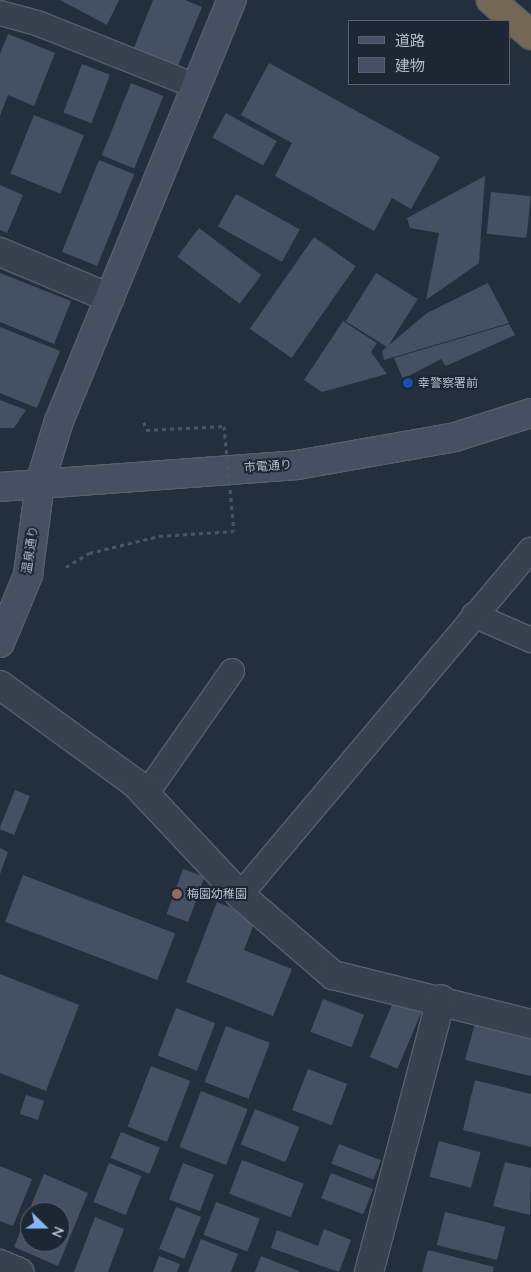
<!DOCTYPE html>
<html>
<head>
<meta charset="utf-8">
<style>
  body { margin:0 }
  #map { position:relative; width:531px; height:1272px; overflow:hidden; background:#242f3e; font-family:Quicksand,"Noto Sans JP",sans-serif }
  div>[style] { position:absolute }
  .building>* { inset:0; background:#455162; transform-origin:0 0 }
  .path>* { height:3px; margin-top:-1.5px; transform-origin:0; background:repeating-linear-gradient(90deg,#44595c 0 4px,transparent 0 8px) }
  .roads { filter:drop-shadow(1px 0 #565f6c) drop-shadow(-1px 0 #565f6c) drop-shadow(0 1px #565f6c) drop-shadow(0 -1px #565f6c) }
  .lane>* { height:24px; margin:-12px; padding:0 12px; transform-origin:12px; border-radius:12px; background:#38414e }
  .street>* { height:28px; margin:-14px; padding:0 14px; transform-origin:14px; border-radius:14px; background:#38414e }
  .secondary>* { height:28px; margin:-14px; padding:0 14px; transform-origin:14px; border-radius:14px; background:#465061 }
  .highway>* { height:28px; margin:-14px; padding:0 14px; transform-origin:14px; border-radius:14px; background:#746855 }
  .path-bridge>* { height:3px; margin-top:-1.5px; transform-origin:0; background:repeating-linear-gradient(90deg,#44595c 0 4px,transparent 0 8px) }
  .dots>* { width:14px; height:14px; translate:-50% -50%; box-sizing:border-box; border:2px solid #1d2633; border-radius:50% }
  span { translate:-50% -50%; white-space:nowrap; text-align:center; line-height:1.15; -webkit-text-stroke:4px #1d2633; paint-order:stroke }
  .poi-label { font-size:12px; color:#b4bcc9 }
  .left { translate:0 -50%; text-align:left }
  .street-label { font-size:12px; color:#b4bcc9 }
  .legend { position:absolute; left:348px; top:20px; width:162px; height:65px; box-sizing:border-box; background:#1d2633; border:1px solid #59626f; margin:0; padding:6px 9px; list-style:none; font-size:15px; color:#b4bcc9 }
  .legend li { display:flex; align-items:center; gap:10px; height:25px }
  .legend b { width:25px; border:1px solid #59626f }
  .north { position:absolute; left:20px; top:1202px; width:50px; height:50px; box-sizing:border-box; background:#1d2633; border:1px solid #59626f; border-radius:50%; rotate:112deg; font-size:14px; font-weight:700; line-height:20px; text-align:center; color:#b4bcc9 }
  .north::after { content:''; display:block; margin:auto; width:18px; height:22px; background:#8ab4f8; clip-path:polygon(50% 0,100% 100%,50% 72%,0 100%) }
</style>
</head>
<body>
<div id="map">
  <div class="building">
    <i style="clip-path:polygon(60px 0,119px 0,107px 25px)"></i>
    <i style="clip-path:polygon(153px 0,185px 0,202px 7px,177px 68px,133px 50px)"></i>
    <i style="clip-path:polygon(8px 34px,55px 53px,34px 106px,8px 95px,0 116px,0 54px)"></i>
    <i style="clip-path:polygon(269px 63px,440px 157px,411px 209px,392px 198px,374px 231px,275px 176px,292px 143px,241px 115px)"></i>
    <i style="left:82px;top:64px;width:30px;height:52px;rotate:21deg"></i>
    <i style="left:131px;top:83px;width:35px;height:78px;rotate:22deg"></i>
    <i style="left:226px;top:113px;width:58px;height:28px;rotate:29deg"></i>
    <i style="left:34px;top:115px;width:54px;height:63px;rotate:22deg"></i>
    <i style="left:99px;top:160px;width:38px;height:99px;rotate:22deg"></i>
    <i style="clip-path:polygon(485px 176px,479px 263px,426px 300px,439px 233px,410px 228px,407px 218px)"></i>
    <i style="clip-path:polygon(0 185px,23px 195px,7px 233px,0 230px)"></i>
    <i style="left:491px;top:192px;width:40px;height:42px;rotate:6deg"></i>
    <i style="left:236px;top:194px;width:73px;height:37px;rotate:29deg"></i>
    <i style="left:199px;top:228px;width:78px;height:36px;rotate:37deg"></i>
    <i style="left:314px;top:237px;width:51px;height:112px;rotate:35deg"></i>
    <i style="clip-path:polygon(0 273px,71px 301px,54px 344px,0 322px)"></i>
    <i style="left:376px;top:273px;width:49px;height:57px;rotate:32deg"></i>
    <i style="clip-path:polygon(488px 283px,509px 323px,384px 360px,382px 351px,427px 313px)"></i>
    <i style="clip-path:polygon(343px 321px,377px 343px,371px 352px,387px 374px,322px 392px,304px 380px)"></i>
    <i style="clip-path:polygon(509px 324px,515px 335px,446px 366px,441px 359px,403px 379px,394px 358px)"></i>
    <i style="clip-path:polygon(0 327px,60px 351px,37px 408px,0 393px)"></i>
    <i style="clip-path:polygon(0 400px,26px 410px,14px 428px,0 428px)"></i>
    <i style="left:15px;top:790px;width:16px;height:42px;rotate:22deg"></i>
    <i style="clip-path:polygon(0 848px,8px 852px,0 874px)"></i>
    <i style="left:183px;top:869px;width:23px;height:48px;rotate:20deg"></i>
    <i style="left:23px;top:875px;width:163px;height:50px;rotate:21deg"></i>
    <i style="clip-path:polygon(217px 902px,256px 918px,244px 950px,292px 969px,273px 1016px,186px 982px)"></i>
    <i style="clip-path:polygon(0 974px,79px 1005px,46px 1091px,0 1073px)"></i>
    <i style="left:323px;top:999px;width:44px;height:35px;rotate:21deg"></i>
    <i style="left:394px;top:1000px;width:30px;height:62px;rotate:23deg"></i>
    <i style="left:176px;top:1008px;width:42px;height:51px;rotate:21deg"></i>
    <i style="clip-path:polygon(475px 1023px,531px 1038px,531px 1076px,465px 1060px)"></i>
    <i style="left:226px;top:1026px;width:47px;height:60px;rotate:21deg"></i>
    <i style="left:151px;top:1066px;width:42px;height:65px;rotate:21deg"></i>
    <i style="left:308px;top:1069px;width:42px;height:44px;rotate:21deg"></i>
    <i style="clip-path:polygon(475px 1080px,531px 1094px,531px 1147px,463px 1130px)"></i>
    <i style="left:201px;top:1091px;width:50px;height:60px;rotate:21deg"></i>
    <i style="left:26px;top:1095px;width:19px;height:20px;rotate:18deg"></i>
    <i style="left:255px;top:1109px;width:48px;height:38px;rotate:22deg"></i>
    <i style="left:121px;top:1132px;width:42px;height:28px;rotate:22deg"></i>
    <i style="left:439px;top:1141px;width:43px;height:37px;rotate:15deg"></i>
    <i style="left:339px;top:1144px;width:45px;height:21px;rotate:21deg"></i>
    <i style="left:242px;top:1160px;width:66px;height:36px;rotate:21deg"></i>
    <i style="clip-path:polygon(505px 1162px,531px 1168px,530px 1215px,493px 1206px)"></i>
    <i style="left:109px;top:1163px;width:35px;height:42px;rotate:22deg"></i>
    <i style="left:183px;top:1163px;width:33px;height:39px;rotate:21deg"></i>
    <i style="clip-path:polygon(0 1166px,32px 1179px,13px 1226px,0 1221px)"></i>
    <i style="left:331px;top:1173px;width:45px;height:27px;rotate:21deg"></i>
    <i style="clip-path:polygon(evenodd,44px 1174px,88px 1193px,58px 1266px,14px 1247px,44px 1174px,30px 1212px,60px 1212px,60px 1242px,30px 1242px,30px 1212px)"></i>
    <i style="left:216px;top:1202px;width:47px;height:35px;rotate:21deg"></i>
    <i style="left:176px;top:1207px;width:27px;height:45px;rotate:22deg"></i>
    <i style="left:445px;top:1212px;width:62px;height:34px;rotate:14deg"></i>
    <i style="clip-path:polygon(95px 1217px,124px 1229px,108px 1272px,74px 1272px)"></i>
    <i style="clip-path:polygon(324px 1229px,351px 1240px,339px 1272px,271px 1248px,277px 1230px,318px 1246px)"></i>
    <i style="clip-path:polygon(201px 1239px,238px 1254px,231px 1272px,188px 1272px)"></i>
    <i style="clip-path:polygon(428px 1250px,494px 1267px,493px 1272px,422px 1272px)"></i>
    <i style="clip-path:polygon(159px 1256px,180px 1264px,177px 1272px,153px 1272px)"></i>
    <i style="clip-path:polygon(261px 1256px,299px 1271px,299px 1272px,255px 1272px)"></i>
  </div>
  <div class="path">
    <i style="left:144px;top:422px;width:8px;rotate:76deg"></i>
    <i style="left:146px;top:430px;width:78px;rotate:-2.9deg"></i>
    <i style="left:66px;top:567px;width:27px;rotate:-31deg"></i>
    <i style="left:89px;top:553px;width:72px;rotate:-13.7deg"></i>
    <i style="left:159px;top:536px;width:75px;rotate:-3.8deg"></i>
  </div>
  <div class="roads">
    <div class="lane">
      <i style="left:0;top:13px;width:38px;rotate:15deg"></i>
      <i style="left:37px;top:23px;width:170px;rotate:21.7deg"></i>
      <i style="left:474px;top:615px;width:62px;rotate:23.7deg"></i>
      <i style="left:146px;top:794px;width:150px;rotate:-55deg"></i>
      <i style="left:240px;top:895px;width:451px;rotate:-49.9deg"></i>
    </div>
    <div class="street">
      <i style="left:0;top:252px;width:119px;rotate:22.7deg"></i>
      <i style="left:0;top:685px;width:167px;rotate:36deg"></i>
      <i style="left:135px;top:783px;width:154px;rotate:46.8deg"></i>
      <i style="left:240px;top:895px;width:123px;rotate:40.7deg"></i>
      <i style="left:333px;top:975px;width:204px;rotate:13.9deg"></i>
      <i style="left:0;top:1264px;width:21px;rotate:23deg"></i>
      <i style="left:369px;top:1272px;width:282px;rotate:-75.2deg"></i>
    </div>
    <div class="secondary">
      <i style="left:0;top:487px;width:298px;rotate:-4.2deg"></i>
      <i style="left:297px;top:465px;width:160px;rotate:-10deg"></i>
      <i style="left:455px;top:437px;width:80px;rotate:-17.5deg"></i>
      <i style="left:0;top:643px;width:74px;rotate:-67.6deg"></i>
      <i style="left:28px;top:575px;width:93px;rotate:-82.6deg"></i>
      <i style="left:40px;top:483px;width:65px;rotate:-73deg"></i>
      <i style="left:59px;top:421px;width:455px;rotate:-67.7deg"></i>
    </div>
    <div class="highway">
      <i style="left:491px;top:0;width:53px;rotate:41.2deg"></i>
    </div>
  </div>
  <div class="path-bridge">
    <i style="left:224px;top:426px;width:105px;rotate:84.6deg"></i>
  </div>
  <div class="dots">
    <i style="left:408px;top:383px;background:#1a4fb4"></i>
    <i style="left:177px;top:894px;background:#8d6e63"></i>
  </div>
  <div class="poi-label">
    <span class="left" style="left:418px;top:383px">幸警察署前</span>
    <span class="left" style="left:187px;top:894px">梅園幼稚園</span>
  </div>
  <div class="street-label">
    <span style="left:268px;top:466px;rotate:-4deg">市電通り</span>
    <span style="left:30px;top:550px;rotate:-81deg">温泉通り</span>
  </div>
  <ul class="legend">
  <li><b style="height:6px;background:#465061"></b>道路</li>
  <li><b style="height:14px;background:#455162"></b>建物</li>
  </ul>
  <div class="north">N</div>
</div>
</body>
</html>
